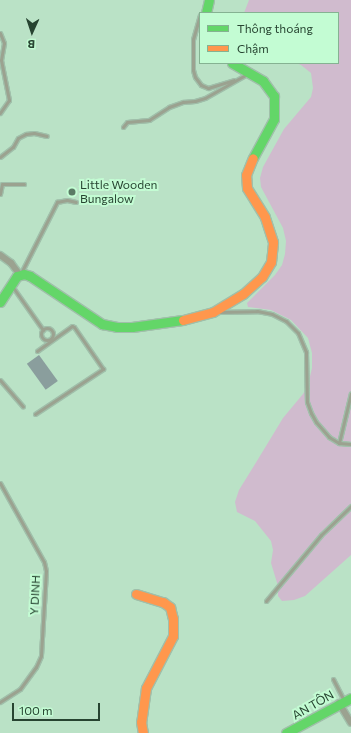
<!DOCTYPE html>
<html>
<head>
<meta charset="utf-8">
<style>
  body { margin:0 }
  #map { position:relative; width:351px; height:733px; overflow:hidden; background:#bae2c6; font-family:Commissioner,sans-serif }
  div>[style] { position:absolute }
  .green>* { inset:0; background:#d0bbce }
  .building>* { inset:0; background:#8a9e9d; transform-origin:0 0 }
  .roads { filter:drop-shadow(1px 0 #a0bfaa) drop-shadow(-1px 0 #a0bfaa) drop-shadow(0 1px #a0bfaa) drop-shadow(0 -1px #a0bfaa) }
  .lane>* { height:3px; margin:-1.5px; padding:0 1.5px; transform-origin:1.5px; border-radius:1.5px; background:#9ba290 }
  .lane>.ring { margin:-1.5px; padding:0; box-sizing:content-box; background:none; border:3px solid #9ba290; border-radius:50% }
  .street>* { height:6px; margin:-3px; padding:0 3px; transform-origin:3px; border-radius:3px; background:#9ba290 }
  .fast>* { height:9px; margin:-4.5px; padding:0 4.5px; transform-origin:4.5px; border-radius:4.5px; background:#63d668 }
  .slow>* { height:9px; margin:-4.5px; padding:0 4.5px; transform-origin:4.5px; border-radius:4.5px; background:#ff974d }
  .dots>* { width:11px; height:11px; translate:-50% -50%; box-sizing:border-box; border:2px solid #c3fcd3; border-radius:50% }
  span { translate:-50% -50%; white-space:nowrap; text-align:center; line-height:1.15; -webkit-text-stroke:4px #c3fcd3; paint-order:stroke }
  .poi-label { font-size:12px; color:#274431 }
  .left { translate:0 -50%; text-align:left }
  .street-label { font-size:12px; color:#274431 }
  .legend { position:absolute; left:199px; top:12px; width:140px; height:52px; box-sizing:border-box; background:#c3fcd3; border:1px solid #85b292; margin:0; padding:5px 7px; list-style:none; font-size:12px; color:#274431 }
  .legend li { display:flex; align-items:center; gap:8px; height:20px }
  .legend b { width:20px; border:1px solid #85b292 }
  .north { position:absolute; left:12px; top:12px; width:40px; height:40px; -webkit-text-stroke:3px #c3fcd3; paint-order:stroke; rotate:183deg; font-size:11px; font-weight:700; line-height:16px; text-align:center; color:#274431 }
  .north::after { content:''; display:block; margin:auto; width:14px; height:18px; background:#274431; clip-path:polygon(50% 0,100% 100%,50% 72%,0 100%) }
  .scale { position:absolute; left:12px; top:703px; width:88px; height:18px; box-sizing:border-box; border:2px solid #274431; border-top:0; padding-left:5px; font-size:12px; line-height:14px; white-space:nowrap; color:#274431; -webkit-text-stroke:3px #c3fcd3; paint-order:stroke }
</style>
</head>
<body>
<div id="map">
  <div class="green">
    <i style="clip-path:polygon(249px 0,351px 0,351px 555px,305px 596px,294px 600px,282px 601px,278px 596px,278px 586px,271px 563px,273px 550px,271px 541px,255px 521px,237px 512px,235px 502px,239px 490px,263px 451px,283px 418px,303px 394px,308px 385px,312px 368px,312px 353px,308px 338px,291px 320px,271px 310px,248px 307px,247px 303px,275px 275px,282px 265px,285px 254px,286px 241px,283px 228px,261px 187px,260px 178px,263px 167px,284px 129px,311px 97px,313px 88px,311px 73px,301px 65px,296px 63px,338px 63px,338px 13px,244px 13px)"></i>
  </div>
  <div class="building">
    <i style="left:39px;top:355px;width:32px;height:15px;rotate:54deg"></i>
  </div>
  <div class="roads">
    <div class="lane">
      <i style="left:200px;top:15px;width:25px;rotate:106deg"></i>
      <i style="left:193px;top:39px;width:31px;rotate:90deg"></i>
      <i style="left:193px;top:70px;width:7px;rotate:74deg"></i>
      <i style="left:195px;top:77px;width:10px;rotate:53deg"></i>
      <i style="left:201px;top:85px;width:8px;rotate:23deg"></i>
      <i style="left:208px;top:88px;width:27px;rotate:-17deg"></i>
      <i style="left:0;top:33px;width:11px;rotate:68deg"></i>
      <i style="left:4px;top:43px;width:17px;rotate:100deg"></i>
      <i style="left:1px;top:60px;width:41px;rotate:78.7deg"></i>
      <i style="left:9px;top:100px;width:16px;rotate:125deg"></i>
      <i style="left:123px;top:127px;width:6px;rotate:-51deg"></i>
      <i style="left:127px;top:122px;width:22px;rotate:-5deg"></i>
      <i style="left:149px;top:120px;width:24px;rotate:-33deg"></i>
      <i style="left:169px;top:107px;width:15px;rotate:-20deg"></i>
      <i style="left:183px;top:102px;width:12px;rotate:-5deg"></i>
      <i style="left:195px;top:101px;width:10px;rotate:-17deg"></i>
      <i style="left:205px;top:98px;width:48px;rotate:-29.7deg"></i>
      <i style="left:0;top:157px;width:16px;rotate:-38deg"></i>
      <i style="left:13px;top:147px;width:10px;rotate:-61deg"></i>
      <i style="left:18px;top:138px;width:9px;rotate:-27deg"></i>
      <i style="left:26px;top:134px;width:8px;rotate:-7deg"></i>
      <i style="left:34px;top:133px;width:13px;rotate:13deg"></i>
      <i style="left:0;top:194px;width:10px;rotate:-79deg"></i>
      <i style="left:2px;top:184px;width:22px"></i>
      <i style="left:21px;top:273px;width:80px;rotate:-63.1deg"></i>
      <i style="left:57px;top:202px;width:10px;rotate:-11deg"></i>
      <i style="left:67px;top:200px;width:9px;rotate:13deg"></i>
      <i style="left:12px;top:286px;width:54px;rotate:54.8deg"></i>
      <i style="left:218px;top:312px;width:39px;rotate:-1deg"></i>
      <i style="left:257px;top:311px;width:15px;rotate:11deg"></i>
      <i style="left:272px;top:314px;width:16px;rotate:27deg"></i>
      <i style="left:286px;top:321px;width:17px;rotate:45deg"></i>
      <i style="left:298px;top:333px;width:21px;rotate:67deg"></i>
      <i style="left:306px;top:352px;width:50px;rotate:88.9deg"></i>
      <i style="left:307px;top:402px;width:12px;rotate:70deg"></i>
      <i style="left:311px;top:413px;width:10px;rotate:61deg"></i>
      <i style="left:316px;top:422px;width:20px;rotate:49deg"></i>
      <i style="left:329px;top:437px;width:12px;rotate:31deg"></i>
      <i style="left:339px;top:443px;width:12px;rotate:5deg"></i>
      <i class="ring" style="left:41px;top:328px;width:9px;height:9px"></i>
      <i style="left:0;top:380px;width:35px;rotate:49deg"></i>
      <i style="left:35px;top:414px;width:82px;rotate:-33.5deg"></i>
      <i style="left:103px;top:369px;width:51px;rotate:-124.6deg"></i>
      <i style="left:74px;top:327px;width:2px;rotate:-153deg"></i>
      <i style="left:72px;top:326px;width:43px;rotate:144.5deg"></i>
      <i style="left:339px;top:443px;width:51px;rotate:-76.5deg"></i>
      <i style="left:0;top:483px;width:90px;rotate:60.9deg"></i>
      <i style="left:44px;top:562px;width:9px;rotate:77deg"></i>
      <i style="left:46px;top:571px;width:85px;rotate:93.4deg"></i>
      <i style="left:41px;top:656px;width:12px;rotate:114deg"></i>
      <i style="left:36px;top:667px;width:27px;rotate:126deg"></i>
      <i style="left:20px;top:689px;width:24px;rotate:147deg"></i>
      <i style="left:266px;top:601px;width:86px;rotate:-50.2deg"></i>
      <i style="left:321px;top:535px;width:42px;rotate:-44deg"></i>
      <i style="left:333px;top:679px;width:25px;rotate:63deg"></i>
    </div>
    <div class="street">
      <i style="left:0;top:255px;width:14px;rotate:36deg"></i>
      <i style="left:11px;top:263px;width:15px;rotate:53deg"></i>
      <i style="left:339px;top:703px;width:23px;rotate:59deg"></i>
    </div>
    <div class="fast">
      <i style="left:206px;top:13px;width:13px;rotate:-77deg"></i>
      <i style="left:232px;top:63px;width:36px;rotate:30deg"></i>
      <i style="left:263px;top:81px;width:19px;rotate:54deg"></i>
      <i style="left:274px;top:96px;width:23px;rotate:90deg"></i>
      <i style="left:274px;top:119px;width:44px;rotate:118.3deg"></i>
      <i style="left:0;top:302px;width:31px;rotate:-57deg"></i>
      <i style="left:17px;top:276px;width:7px;rotate:-16deg"></i>
      <i style="left:24px;top:274px;width:6px;rotate:18deg"></i>
      <i style="left:30px;top:276px;width:87px;rotate:33.7deg"></i>
      <i style="left:102px;top:324px;width:15px;rotate:11deg"></i>
      <i style="left:117px;top:327px;width:15px"></i>
      <i style="left:132px;top:327px;width:51px;rotate:-7.8deg"></i>
      <i style="left:286px;top:733px;width:74px;rotate:-28.3deg"></i>
    </div>
    <div class="slow">
      <i style="left:183px;top:320px;width:31px;rotate:-15deg"></i>
      <i style="left:213px;top:312px;width:35px;rotate:-31deg"></i>
      <i style="left:243px;top:294px;width:25px;rotate:-42deg"></i>
      <i style="left:262px;top:277px;width:17px;rotate:-59deg"></i>
      <i style="left:271px;top:262px;width:20px;rotate:-84deg"></i>
      <i style="left:273px;top:242px;width:26px;rotate:-108deg"></i>
      <i style="left:265px;top:217px;width:34px;rotate:-122deg"></i>
      <i style="left:247px;top:188px;width:13px;rotate:-94deg"></i>
      <i style="left:246px;top:175px;width:18px;rotate:-68deg"></i>
      <i style="left:136px;top:594px;width:28px;rotate:17deg"></i>
      <i style="left:163px;top:602px;width:9px;rotate:36deg"></i>
      <i style="left:170px;top:607px;width:12px;rotate:76deg"></i>
      <i style="left:173px;top:619px;width:17px;rotate:90deg"></i>
      <i style="left:173px;top:636px;width:59px;rotate:117.4deg"></i>
      <i style="left:146px;top:688px;width:34px;rotate:98deg"></i>
      <i style="left:141px;top:722px;width:11px;rotate:80deg"></i>
    </div>
  </div>
  <div class="dots">
    <i style="left:72px;top:192px;background:#5a7b65"></i>
  </div>
  <div class="poi-label">
    <span class="left" style="left:80px;top:192px">Little Wooden<br>Bungalow</span>
  </div>
  <div class="street-label">
    <span style="left:35px;top:595px;rotate:-87deg">Y DINH</span>
    <span style="left:313px;top:705px;rotate:-30deg">AN TÔN</span>
  </div>
  <ul class="legend">
  <li><b style="height:5px;background:#63d668"></b>Thông thoáng</li>
  <li><b style="height:5px;background:#ff974d"></b>Chậm</li>
  </ul>
  <div class="north">B</div>
  <div class="scale">100 m</div>
</div>
</body>
</html>
